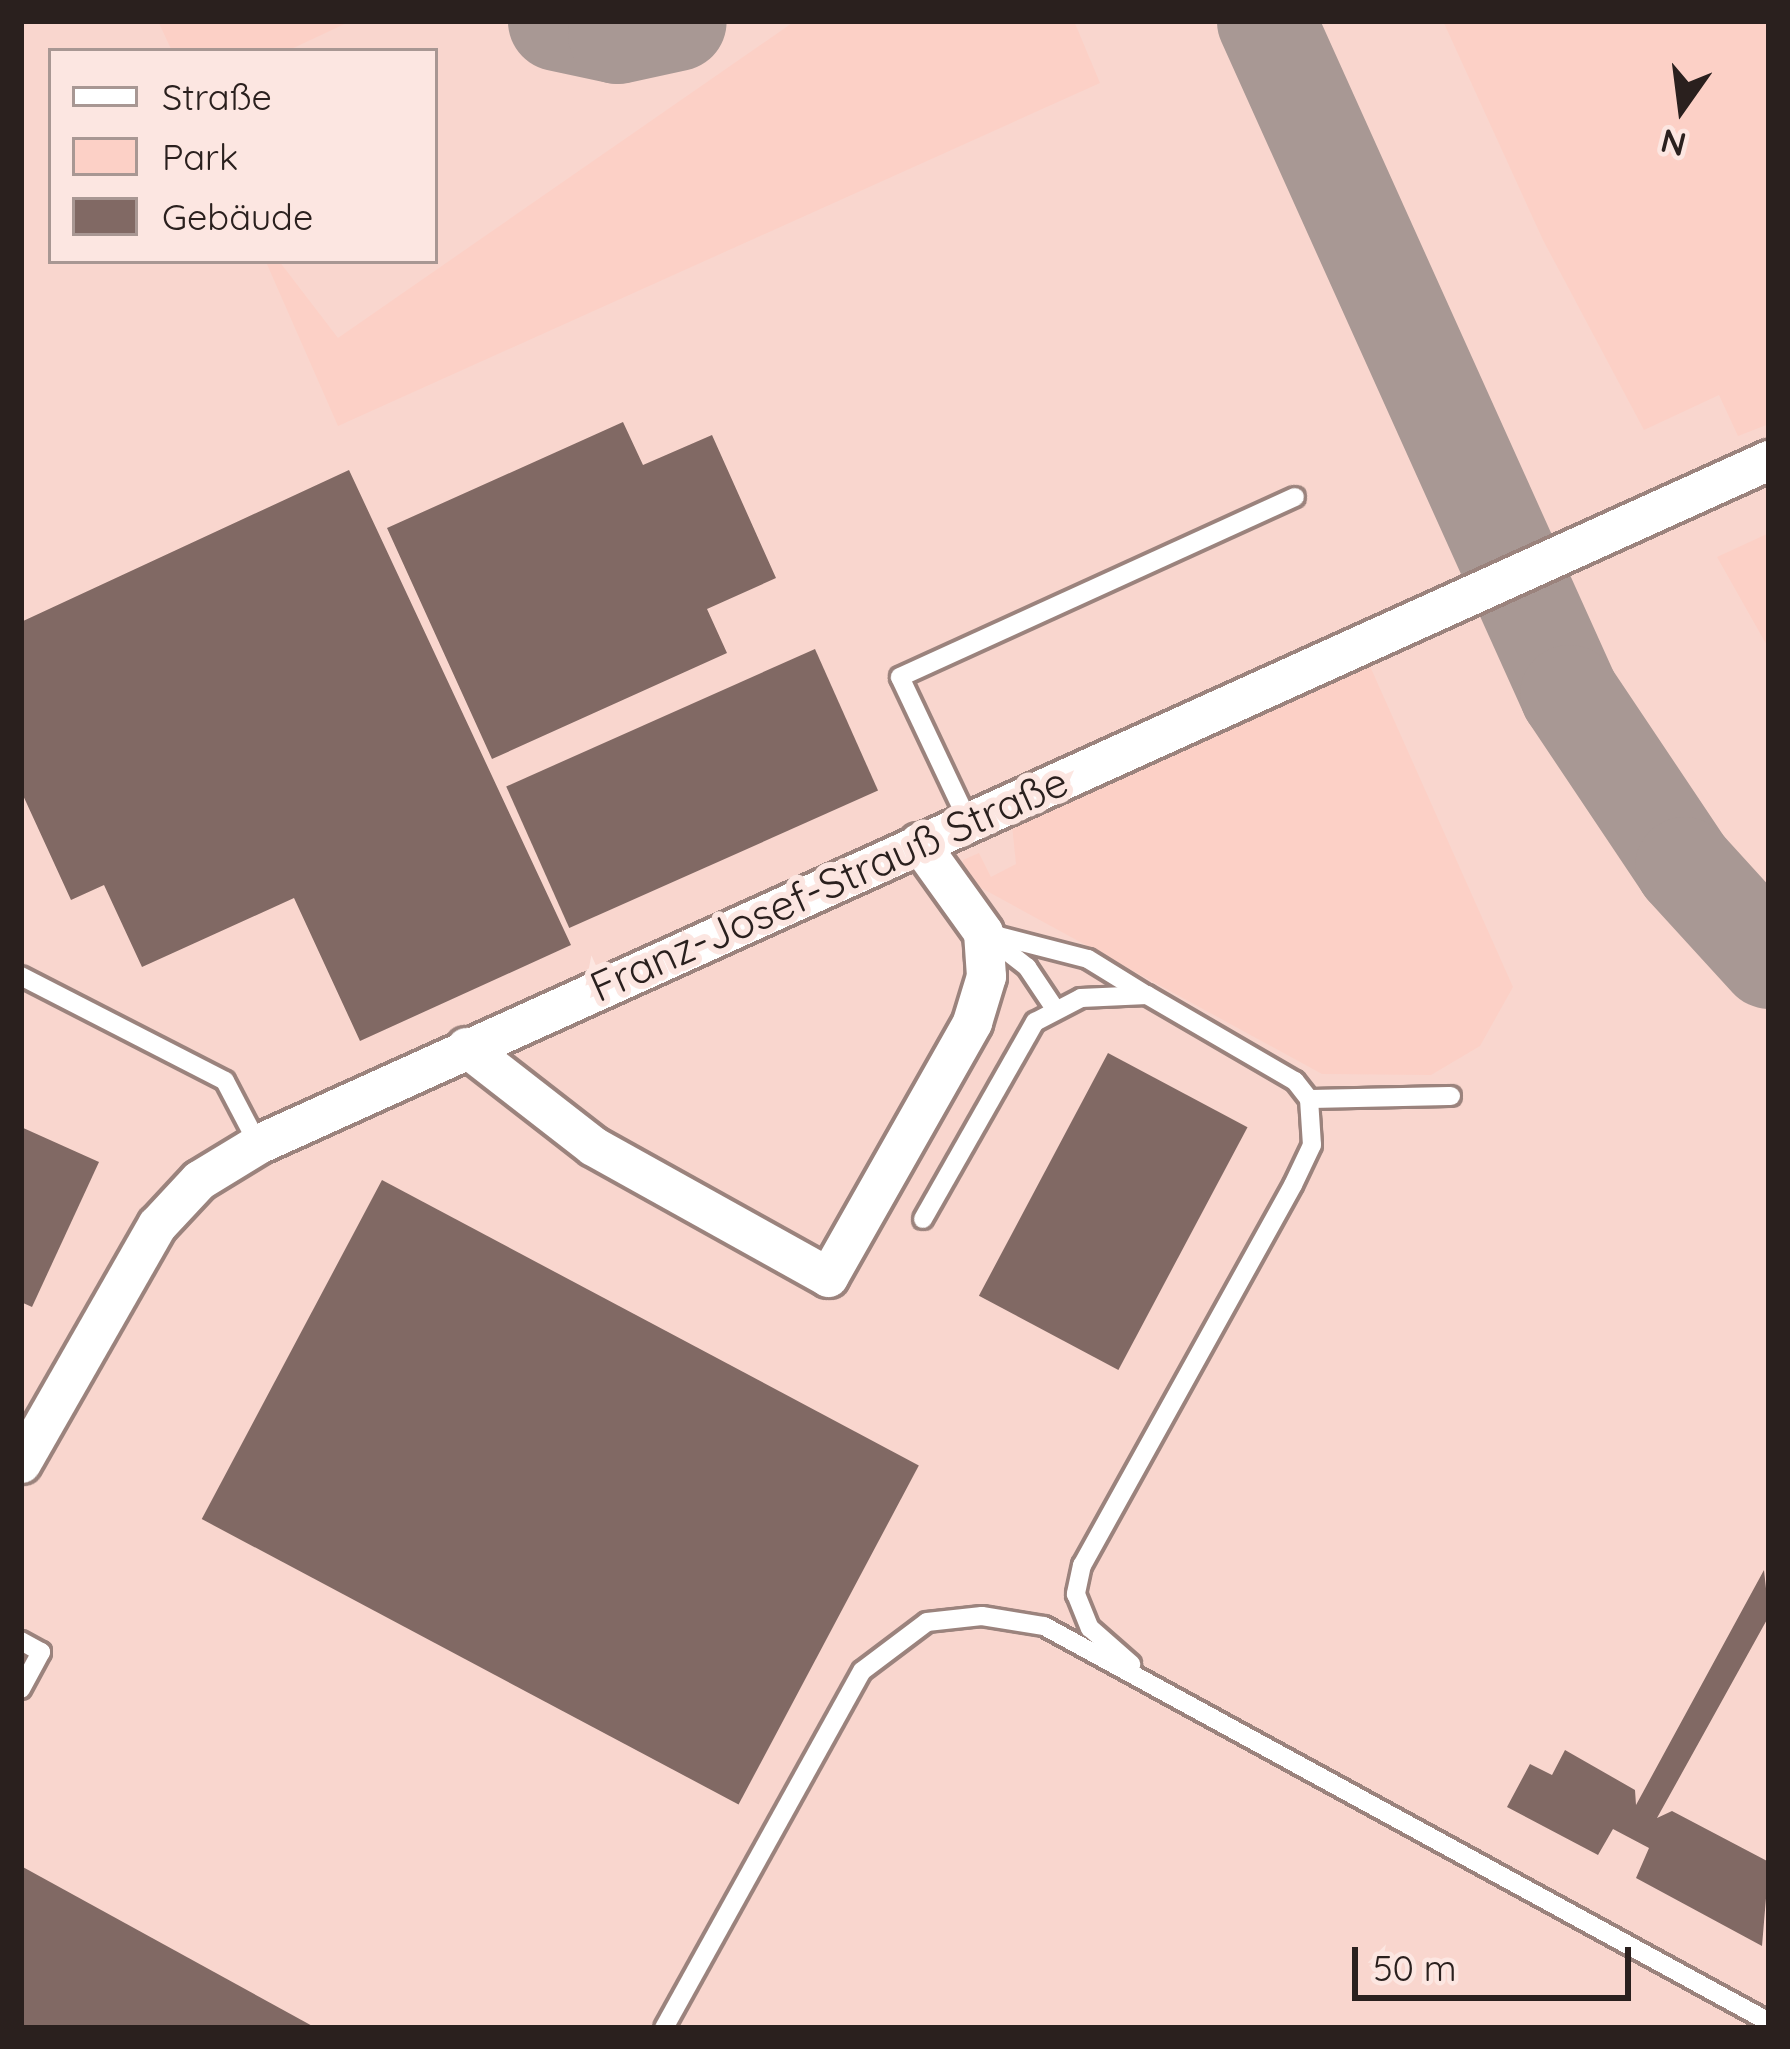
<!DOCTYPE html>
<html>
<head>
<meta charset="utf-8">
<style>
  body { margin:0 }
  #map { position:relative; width:1790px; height:2049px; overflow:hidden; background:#fce6e1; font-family:Quicksand,sans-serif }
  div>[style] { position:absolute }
  .built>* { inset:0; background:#f9d6ce }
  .green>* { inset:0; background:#fcd0c6 }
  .taxiway>* { height:99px; margin:-49.5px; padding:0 49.5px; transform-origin:49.5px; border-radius:49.5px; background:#a89894 }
  .building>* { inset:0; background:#816964; transform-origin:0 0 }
  .roads { filter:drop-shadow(3px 0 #9b837d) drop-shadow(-3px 0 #9b837d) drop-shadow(0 3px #9b837d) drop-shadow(0 -3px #9b837d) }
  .lane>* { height:18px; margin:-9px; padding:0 9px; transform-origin:9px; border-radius:9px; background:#fff }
  .street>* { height:39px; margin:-19.5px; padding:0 19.5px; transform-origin:19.5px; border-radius:19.5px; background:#fff }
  span { translate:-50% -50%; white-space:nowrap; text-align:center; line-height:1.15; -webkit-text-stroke:12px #fce6e1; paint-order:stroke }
  .street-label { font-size:42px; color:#2a201e }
  .frame { position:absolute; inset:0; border:24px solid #2a201e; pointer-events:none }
  .legend { position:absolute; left:48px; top:48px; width:390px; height:216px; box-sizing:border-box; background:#fce6e1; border:3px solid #a89793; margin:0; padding:15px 21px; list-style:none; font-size:36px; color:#2a201e }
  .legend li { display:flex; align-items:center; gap:24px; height:60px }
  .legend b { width:60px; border:3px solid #a89793 }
  .north { position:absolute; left:1622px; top:48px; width:120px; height:120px; -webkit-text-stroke:9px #fce6e1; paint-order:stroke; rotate:194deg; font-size:33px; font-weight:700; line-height:48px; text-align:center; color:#2a201e }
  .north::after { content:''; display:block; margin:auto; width:42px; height:54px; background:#2a201e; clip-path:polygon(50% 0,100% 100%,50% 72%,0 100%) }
  .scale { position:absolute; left:1352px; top:1947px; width:279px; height:54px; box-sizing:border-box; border:6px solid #2a201e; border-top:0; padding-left:15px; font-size:36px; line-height:42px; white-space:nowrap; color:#2a201e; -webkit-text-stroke:9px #fce6e1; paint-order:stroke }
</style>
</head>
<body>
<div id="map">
  <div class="built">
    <i style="clip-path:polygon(evenodd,21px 21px,1769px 21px,1769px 2028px,21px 2028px,21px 21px,51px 51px,435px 51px,435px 261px,51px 261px,51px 51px)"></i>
  </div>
  <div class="green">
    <i style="clip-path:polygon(158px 21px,351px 21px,287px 51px,172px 51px)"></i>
    <i style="clip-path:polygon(795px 21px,1074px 21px,1100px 83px,338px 426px,266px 262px,279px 261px,338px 338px)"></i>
    <i style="clip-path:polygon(1443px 21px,1769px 21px,1769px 424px,1738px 436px,1719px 395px,1644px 430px,1543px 240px)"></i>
    <i style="clip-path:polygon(1769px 533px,1769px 649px,1717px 557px)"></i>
    <i style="clip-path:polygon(1369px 664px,1513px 987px,1480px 1046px,1431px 1075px,1322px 1074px,963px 878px,963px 860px,979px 853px,991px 877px,1016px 864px,1012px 825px)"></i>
  </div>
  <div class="taxiway">
    <i style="left:557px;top:21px;width:61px;rotate:12.2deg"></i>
    <i style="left:617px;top:34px;width:61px;rotate:-12.2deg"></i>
    <i style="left:1266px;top:21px;width:738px;rotate:65.76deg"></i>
    <i style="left:1569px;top:694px;width:207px;rotate:56.2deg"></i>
    <i style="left:1684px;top:866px;width:126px;rotate:47.6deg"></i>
  </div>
  <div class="building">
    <i style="clip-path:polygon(623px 422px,643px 465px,712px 435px,776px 578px,707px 609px,727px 653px,492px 759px,387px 528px)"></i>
    <i style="clip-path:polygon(349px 470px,571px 945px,360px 1041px,294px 898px,142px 967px,104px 885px,71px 900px,21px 791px,21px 622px)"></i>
    <i style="left:815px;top:649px;width:155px;height:338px;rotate:66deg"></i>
    <i style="left:1108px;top:1053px;width:158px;height:275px;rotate:28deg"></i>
    <i style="clip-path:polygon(21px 1127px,99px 1162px,32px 1307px,21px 1302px)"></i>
    <i style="left:382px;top:1180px;width:608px;height:384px;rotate:28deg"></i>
    <i style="clip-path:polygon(1764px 1570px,1769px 1616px,1657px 1818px,1672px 1811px,1769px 1862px,1762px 1946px,1636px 1878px,1649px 1848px,1613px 1829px,1598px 1855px,1507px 1807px,1530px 1764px,1552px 1775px,1565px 1750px,1635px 1790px,1636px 1805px)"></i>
    <i style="clip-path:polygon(21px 1866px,316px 2028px,21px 2028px)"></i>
  </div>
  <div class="roads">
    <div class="lane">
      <i style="left:968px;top:821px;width:159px;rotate:-115.3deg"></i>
      <i style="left:900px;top:677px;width:434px;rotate:-24.5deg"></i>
      <i style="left:983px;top:932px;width:108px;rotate:14.4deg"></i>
      <i style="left:1088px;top:959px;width:65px;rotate:31.7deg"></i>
      <i style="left:991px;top:939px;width:46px;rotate:37.9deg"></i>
      <i style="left:1027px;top:967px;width:50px;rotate:56.3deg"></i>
      <i style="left:21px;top:976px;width:229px;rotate:27.2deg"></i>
      <i style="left:225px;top:1081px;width:71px;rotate:62.4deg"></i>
      <i style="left:1309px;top:1099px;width:142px;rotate:-1.2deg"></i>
      <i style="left:923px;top:1219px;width:227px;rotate:-60.4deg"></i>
      <i style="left:1035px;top:1022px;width:52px;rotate:-27.6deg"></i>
      <i style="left:1081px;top:998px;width:66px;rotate:-2.6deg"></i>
      <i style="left:1147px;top:995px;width:171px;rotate:30.2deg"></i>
      <i style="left:1295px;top:1081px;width:23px;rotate:52deg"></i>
      <i style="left:1309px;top:1099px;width:46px;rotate:86.3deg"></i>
      <i style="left:1312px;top:1145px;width:44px;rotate:115.4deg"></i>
      <i style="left:1293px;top:1185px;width:435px;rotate:119deg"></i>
      <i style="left:1082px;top:1565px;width:30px;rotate:102deg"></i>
      <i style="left:1076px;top:1594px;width:37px;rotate:68deg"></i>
      <i style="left:1090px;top:1628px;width:55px;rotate:41.3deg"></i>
      <i style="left:21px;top:1641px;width:23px;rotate:29deg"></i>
      <i style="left:41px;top:1652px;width:42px;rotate:118.4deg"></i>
      <i style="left:664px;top:2028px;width:408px;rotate:-61deg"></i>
      <i style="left:862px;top:1671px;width:81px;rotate:-37deg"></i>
      <i style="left:927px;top:1622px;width:55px;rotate:-6.2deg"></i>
      <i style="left:982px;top:1616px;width:63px;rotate:9.2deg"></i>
      <i style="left:1044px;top:1626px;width:826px;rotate:28.64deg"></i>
    </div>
    <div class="street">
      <i style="left:466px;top:1047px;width:161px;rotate:37.9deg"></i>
      <i style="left:593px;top:1146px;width:269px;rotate:29.1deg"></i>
      <i style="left:828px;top:1277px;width:293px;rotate:-60.5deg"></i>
      <i style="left:972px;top:1022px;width:48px;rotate:-73.1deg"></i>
      <i style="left:986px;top:976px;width:44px;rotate:-93.9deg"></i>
      <i style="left:983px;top:932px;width:110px;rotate:-125.7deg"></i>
      <i style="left:21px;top:1463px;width:274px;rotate:-60.3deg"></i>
      <i style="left:157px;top:1225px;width:62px;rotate:-47deg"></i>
      <i style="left:199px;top:1180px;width:69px;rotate:-31.4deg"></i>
      <i style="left:258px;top:1144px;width:1659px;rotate:-24.36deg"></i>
    </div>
  </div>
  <div class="street-label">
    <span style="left:829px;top:884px;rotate:-24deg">Franz-Josef-Strauß Straße</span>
  </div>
  <div class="frame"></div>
  <ul class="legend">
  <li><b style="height:15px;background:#fff"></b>Straße</li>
  <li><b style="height:33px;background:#fcd0c6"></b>Park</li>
  <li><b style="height:33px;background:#816964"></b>Gebäude</li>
  </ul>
  <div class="north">N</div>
  <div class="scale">50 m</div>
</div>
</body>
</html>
